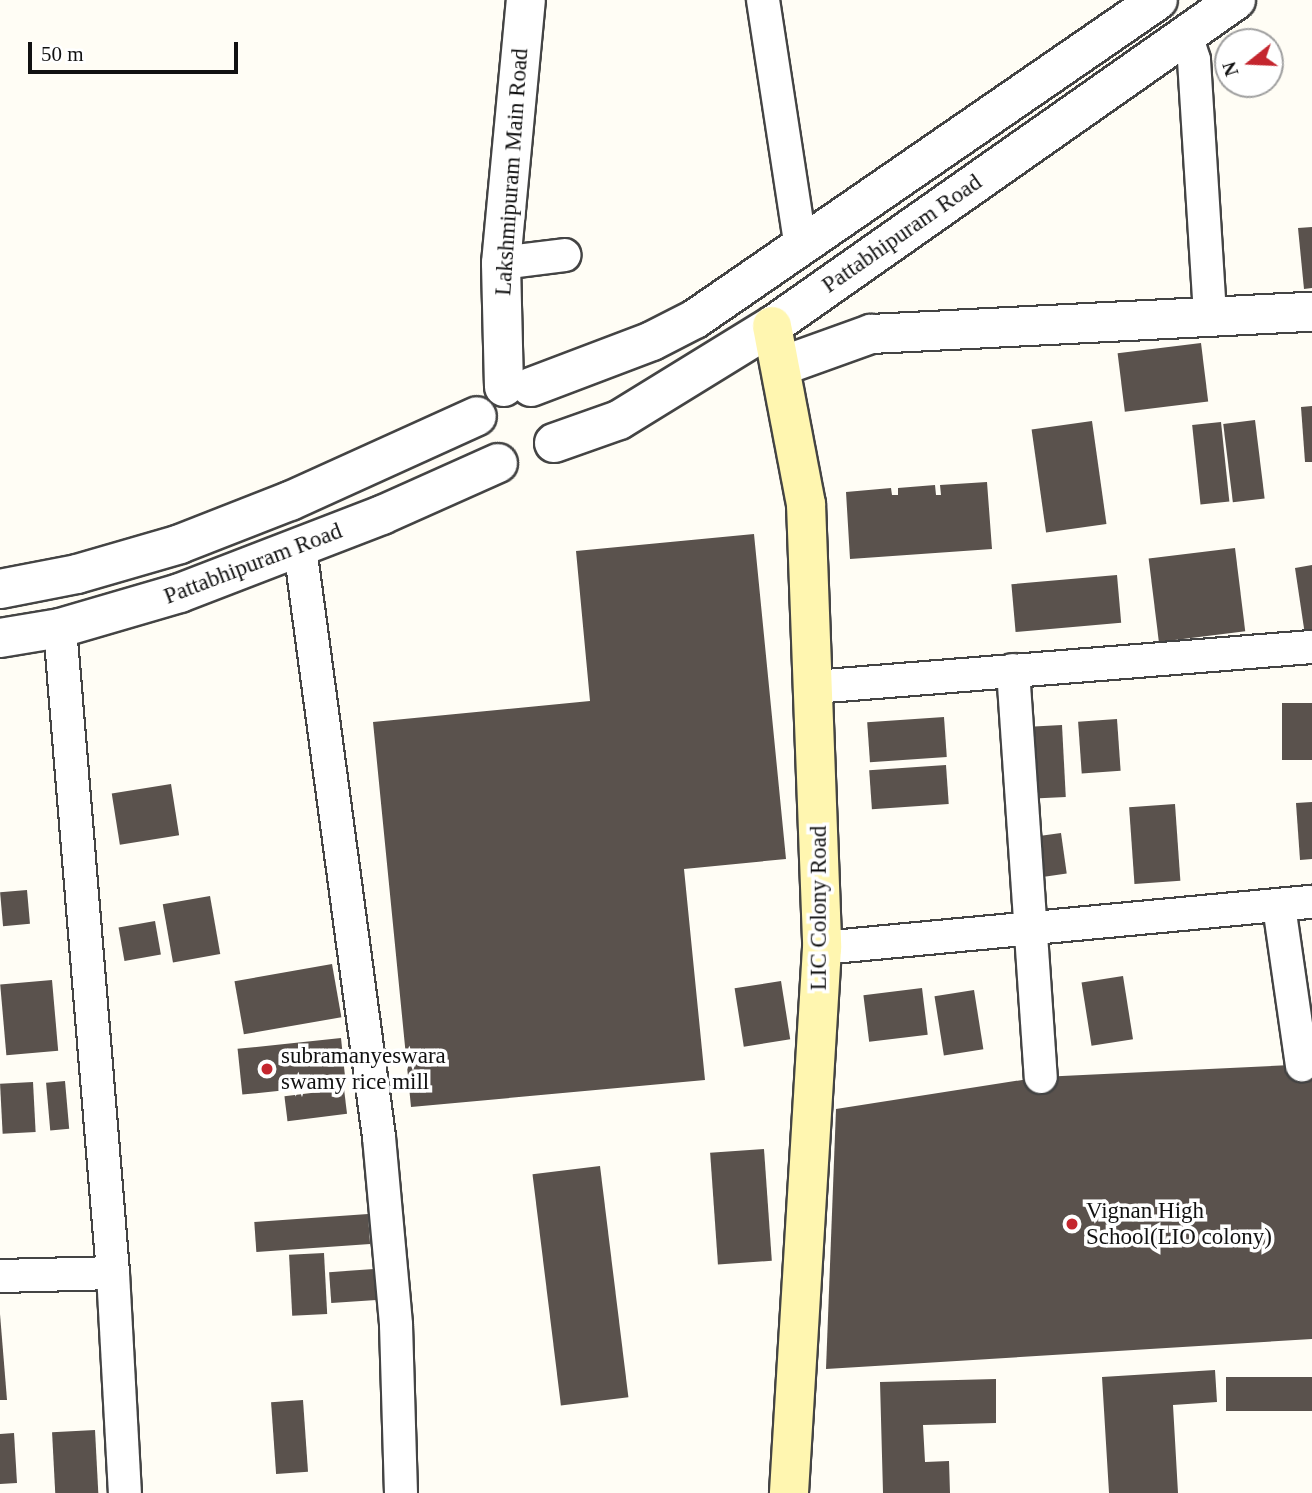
<!DOCTYPE html>
<html>
<head>
<meta charset="utf-8">
<style>
  body { margin:0 }
  #map { position:relative; width:1312px; height:1493px; overflow:hidden; background:#fffdf5; font-family:"Times New Roman",serif }
  div>[style] { position:absolute }
  .building>* { inset:0; background:#5a524d; transform-origin:0 0 }
  .roads { filter:drop-shadow(2px 0 #444) drop-shadow(-2px 0 #444) drop-shadow(0 2px #444) drop-shadow(0 -2px #444) }
  .minor>* { height:32px; margin:-16px; padding:0 16px; transform-origin:16px; border-radius:16px; background:#fff }
  .tertiary>* { height:38px; margin:-19px; padding:0 19px; transform-origin:19px; border-radius:19px; background:#fff }
  .secondary>* { height:38px; margin:-19px; padding:0 19px; transform-origin:19px; border-radius:19px; background:#fff6b0 }
  .dots>* { width:19px; height:19px; translate:-50% -50%; box-sizing:border-box; border:4px solid #fff; border-radius:50% }
  span { translate:-50% -50%; white-space:nowrap; text-align:center; line-height:1.15; -webkit-text-stroke:7px #fff; paint-order:stroke }
  .street-label { font-size:23px; color:#111 }
  .poi-label { font-size:23px; color:#111 }
  .left { translate:0 -50%; text-align:left }
  .north { position:absolute; left:1214px; top:28px; width:70px; height:70px; box-sizing:border-box; background:#fff; border:2px solid #a0a0a0; border-radius:50%; rotate:252deg; font-size:19px; font-weight:700; line-height:28px; text-align:center; color:#111 }
  .north::after { content:''; display:block; margin:auto; width:24px; height:32px; background:#c4262e; clip-path:polygon(50% 0,100% 100%,50% 72%,0 100%) }
  .scale { position:absolute; left:28px; top:42px; width:210px; height:32px; box-sizing:border-box; border:4px solid #111; border-top:0; padding-left:9px; font-size:21px; line-height:24px; white-space:nowrap; color:#111; -webkit-text-stroke:5px #fff; paint-order:stroke }
</style>
</head>
<body>
<div id="map">
  <div class="building">
    <i style="clip-path:polygon(1312px 227px,1312px 288px,1304px 289px,1298px 228px)"></i>
    <i style="left:1201px;top:343px;width:59px;height:84px;rotate:83deg"></i>
    <i style="clip-path:polygon(1312px 406px,1312px 462px,1305px 462px,1301px 407px)"></i>
    <i style="left:1255px;top:420px;width:79px;height:32px;rotate:83deg"></i>
    <i style="left:1092px;top:421px;width:104px;height:61px;rotate:82deg"></i>
    <i style="left:1221px;top:422px;width:80px;height:29px;rotate:84deg"></i>
    <i style="clip-path:polygon(987px 482px,992px 549px,850px 559px,846px 492px,891px 488px,892px 495px,898px 495px,898px 488px,935px 485px,936px 495px,941px 495px,940px 485px)"></i>
    <i style="clip-path:polygon(754px 534px,786px 859px,684px 869px,705px 1080px,411px 1107px,373px 722px,590px 701px,576px 551px)"></i>
    <i style="left:1235px;top:548px;width:84px;height:87px;rotate:83deg"></i>
    <i style="clip-path:polygon(1312px 565px,1312px 634px,1305px 635px,1295px 568px)"></i>
    <i style="left:1117px;top:575px;width:48px;height:106px;rotate:85deg"></i>
    <i style="left:1312px;top:703px;width:57px;height:30px;rotate:90deg"></i>
    <i style="left:944px;top:717px;width:40px;height:77px;rotate:86deg"></i>
    <i style="left:1117px;top:719px;width:52px;height:39px;rotate:86deg"></i>
    <i style="left:1062px;top:725px;width:72px;height:42px;rotate:87deg"></i>
    <i style="left:946px;top:765px;width:39px;height:77px;rotate:86deg"></i>
    <i style="left:171px;top:784px;width:52px;height:60px;rotate:81deg"></i>
    <i style="clip-path:polygon(1312px 802px,1312px 859px,1300px 860px,1296px 803px)"></i>
    <i style="left:1175px;top:804px;width:77px;height:46px;rotate:86deg"></i>
    <i style="left:1061px;top:833px;width:41px;height:33px;rotate:82deg"></i>
    <i style="left:27px;top:890px;width:34px;height:27px;rotate:85deg"></i>
    <i style="left:210px;top:896px;width:59px;height:48px;rotate:80deg"></i>
    <i style="left:155px;top:921px;width:34px;height:37px;rotate:80deg"></i>
    <i style="left:332px;top:964px;width:54px;height:99px;rotate:80deg"></i>
    <i style="left:1123px;top:976px;width:64px;height:42px;rotate:81deg"></i>
    <i style="left:52px;top:980px;width:71px;height:52px;rotate:85deg"></i>
    <i style="left:781px;top:981px;width:59px;height:47px;rotate:81deg"></i>
    <i style="left:922px;top:988px;width:47px;height:59px;rotate:83deg"></i>
    <i style="left:974px;top:990px;width:60px;height:40px;rotate:81deg"></i>
    <i style="left:341px;top:1038px;width:46px;height:104px;rotate:84deg"></i>
    <i style="clip-path:polygon(1312px 1064px,1312px 1339px,826px 1369px,836px 1109px,1041px 1077px)"></i>
    <i style="left:65px;top:1081px;width:48px;height:19px;rotate:85deg"></i>
    <i style="left:33px;top:1082px;width:50px;height:33px;rotate:87deg"></i>
    <i style="left:344px;top:1089px;width:25px;height:60px;rotate:83deg"></i>
    <i style="left:764px;top:1149px;width:112px;height:54px;rotate:86deg"></i>
    <i style="left:600px;top:1166px;width:233px;height:68px;rotate:83deg"></i>
    <i style="left:368px;top:1214px;width:30px;height:114px;rotate:86deg"></i>
    <i style="left:324px;top:1253px;width:61px;height:35px;rotate:87deg"></i>
    <i style="left:374px;top:1269px;width:31px;height:45px;rotate:86deg"></i>
    <i style="clip-path:polygon(0 1314px,7px 1400px,0 1400px)"></i>
    <i style="clip-path:polygon(1215px 1370px,1217px 1402px,1173px 1405px,1178px 1493px,1109px 1493px,1102px 1377px)"></i>
    <i style="left:1312px;top:1377px;width:34px;height:86px;rotate:90deg"></i>
    <i style="clip-path:polygon(996px 1379px,996px 1423px,923px 1425px,925px 1462px,949px 1461px,950px 1493px,883px 1493px,880px 1382px)"></i>
    <i style="left:303px;top:1400px;width:72px;height:32px;rotate:86deg"></i>
    <i style="left:95px;top:1430px;width:63px;height:43px;rotate:87deg"></i>
    <i style="clip-path:polygon(14px 1433px,17px 1483px,0 1484px,0 1434px)"></i>
  </div>
  <div class="roads">
    <div class="minor">
      <i style="left:763px;top:0;width:250px;rotate:81.3deg"></i>
      <i style="left:1186px;top:35px;width:26px;rotate:72deg"></i>
      <i style="left:1194px;top:60px;width:255px;rotate:86.4deg"></i>
      <i style="left:501px;top:263px;width:64px;rotate:-7.1deg"></i>
      <i style="left:300px;top:548px;width:594px;rotate:82.36deg"></i>
      <i style="left:379px;top:1137px;width:189px;rotate:84.8deg"></i>
      <i style="left:396px;top:1325px;width:168px;rotate:88.3deg"></i>
      <i style="left:60px;top:628px;width:647px;rotate:85.3deg"></i>
      <i style="left:113px;top:1273px;width:220px;rotate:86.9deg"></i>
      <i style="left:1013px;top:670px;width:408px;rotate:86.1deg"></i>
      <i style="left:814px;top:687px;width:500px;rotate:-4.6deg"></i>
      <i style="left:1279px;top:906px;width:161px;rotate:81.8deg"></i>
      <i style="left:822px;top:948px;width:492px;rotate:-5.4deg"></i>
      <i style="left:0;top:1276px;width:113px;rotate:-1.5deg"></i>
    </div>
    <div class="tertiary">
      <i style="left:782px;top:366px;width:95px;rotate:-19.8deg"></i>
      <i style="left:871px;top:334px;width:442px;rotate:-2.9deg"></i>
      <i style="left:504px;top:387px;width:124px;rotate:-91.4deg"></i>
      <i style="left:501px;top:263px;width:264px;rotate:-84.6deg"></i>
      <i style="left:531px;top:387px;width:129px;rotate:-20.8deg"></i>
      <i style="left:652px;top:341px;width:48px;rotate:-27.1deg"></i>
      <i style="left:695px;top:319px;width:562px;rotate:-34.57deg"></i>
      <i style="left:554px;top:443px;width:69px;rotate:-19.5deg"></i>
      <i style="left:619px;top:420px;width:180px;rotate:-31.6deg"></i>
      <i style="left:772px;top:326px;width:567px;rotate:-35.09deg"></i>
      <i style="left:0;top:589px;width:78px;rotate:-11deg"></i>
      <i style="left:77px;top:574px;width:107px;rotate:-16.2deg"></i>
      <i style="left:180px;top:544px;width:118px;rotate:-21.4deg"></i>
      <i style="left:290px;top:501px;width:205px;rotate:-24.4deg"></i>
      <i style="left:0;top:638px;width:61px;rotate:-9.5deg"></i>
      <i style="left:60px;top:628px;width:125px;rotate:-16.3deg"></i>
      <i style="left:180px;top:593px;width:217px;rotate:-21.1deg"></i>
      <i style="left:382px;top:515px;width:127px;rotate:-24.1deg"></i>
    </div>
    <div class="secondary">
      <i style="left:772px;top:326px;width:181px;rotate:79.2deg"></i>
      <i style="left:806px;top:504px;width:444px;rotate:87.9deg"></i>
      <i style="left:822px;top:948px;width:546px;rotate:93.47deg"></i>
    </div>
  </div>
  <div class="dots">
    <i style="left:267px;top:1069px;background:#c4262e"></i>
    <i style="left:1072px;top:1224px;background:#c4262e"></i>
  </div>
  <div class="street-label">
    <span style="left:512px;top:172px;rotate:-86deg">Lakshmipuram Main Road</span>
    <span style="left:902px;top:234px;rotate:-35deg">Pattabhipuram Road</span>
    <span style="left:253px;top:564px;rotate:-21deg">Pattabhipuram Road</span>
    <span style="left:819px;top:908px;rotate:-90deg">LIC Colony Road</span>
  </div>
  <div class="poi-label">
    <span class="left" style="left:281px;top:1069px">subramanyeswara<br>swamy rice mill</span>
    <span class="left" style="left:1086px;top:1224px">Vignan High<br>School(LIO colony)</span>
  </div>
  <div class="north">N</div>
  <div class="scale">50 m</div>
</div>
</body>
</html>
